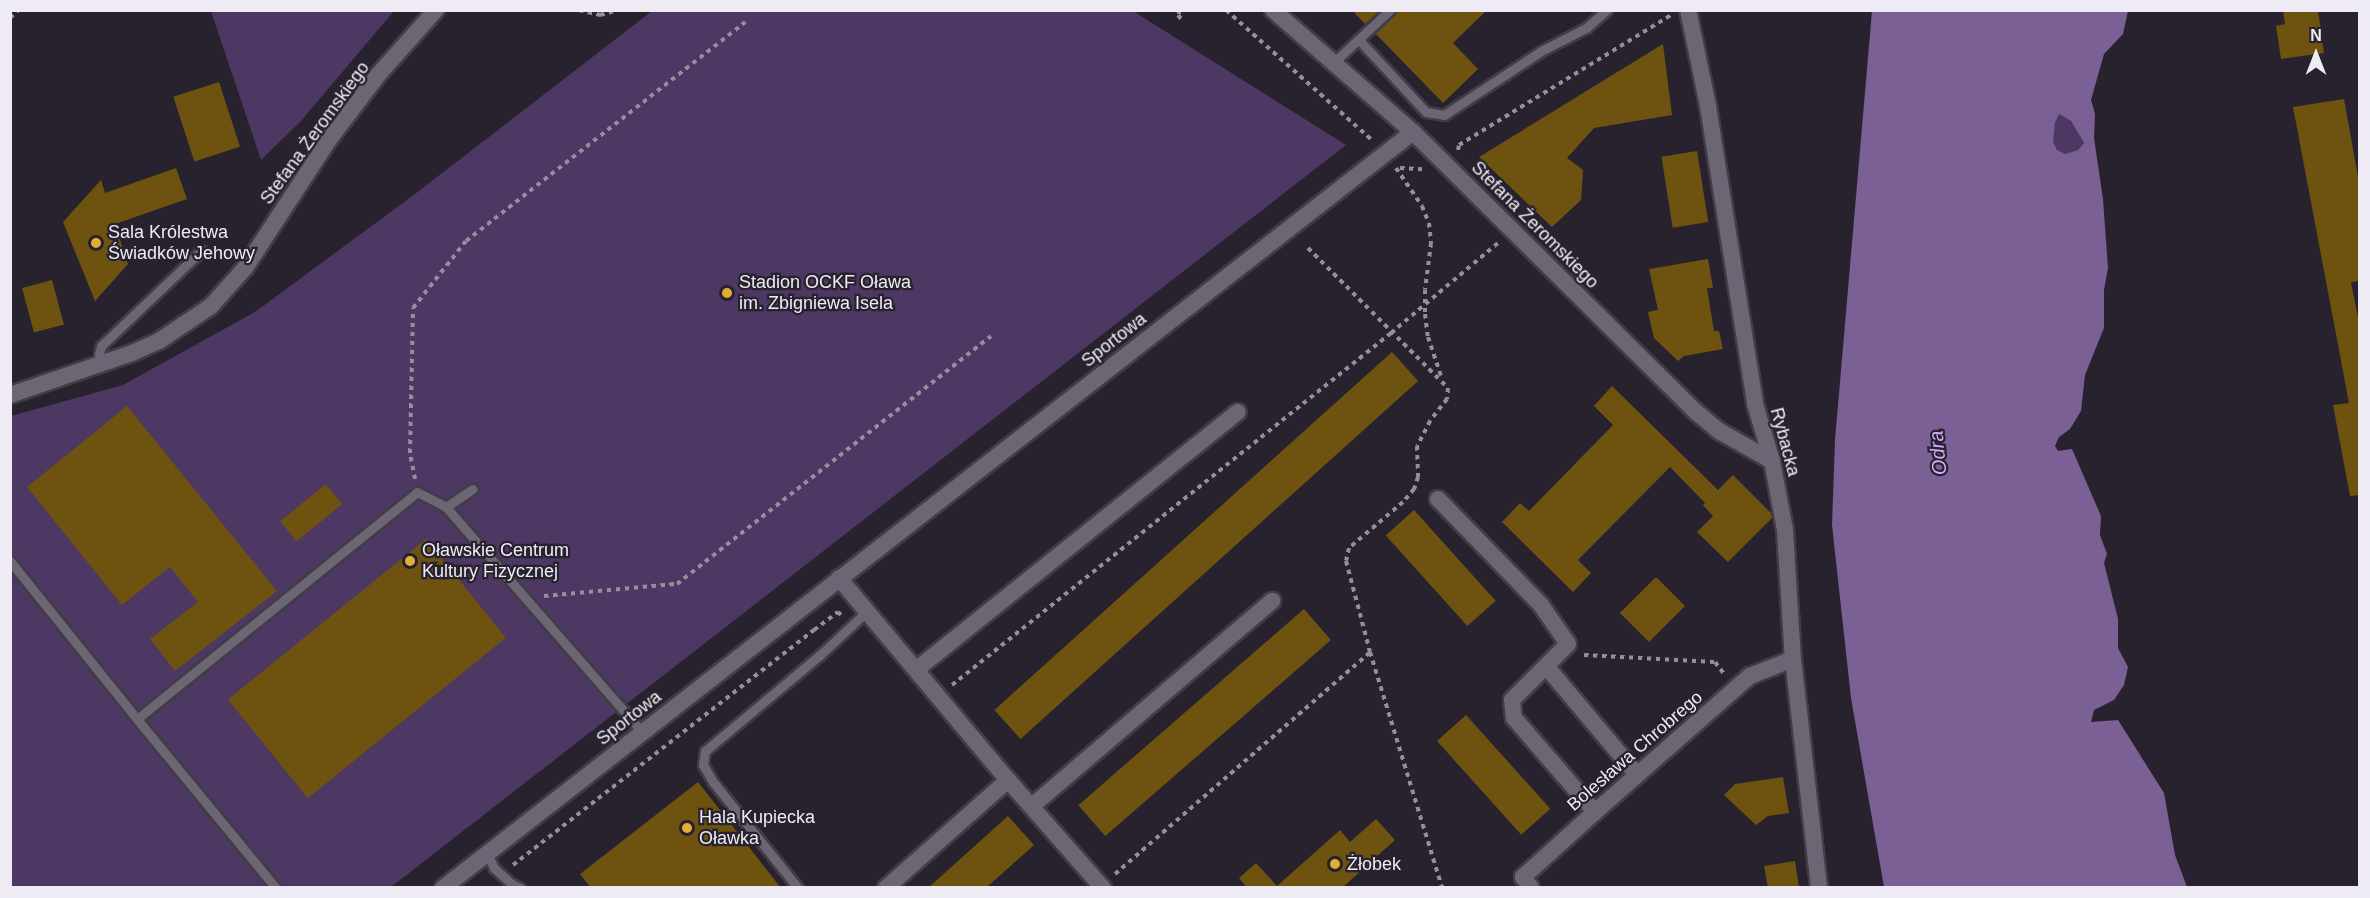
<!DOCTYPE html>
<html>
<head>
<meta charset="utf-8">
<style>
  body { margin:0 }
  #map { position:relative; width:2370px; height:898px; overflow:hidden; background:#28222e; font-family:Helvetica,sans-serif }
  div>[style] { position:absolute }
  .green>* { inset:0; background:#4d3763 }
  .water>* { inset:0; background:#7a6095 }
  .building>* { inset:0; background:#6d530f; transform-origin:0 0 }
  .path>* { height:4px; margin-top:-2px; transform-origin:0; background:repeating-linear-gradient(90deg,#948f99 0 4.5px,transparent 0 9px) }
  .roads { filter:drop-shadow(2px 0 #423c47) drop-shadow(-2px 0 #423c47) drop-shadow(0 2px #423c47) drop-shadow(0 -2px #423c47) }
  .service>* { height:9px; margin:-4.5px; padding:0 4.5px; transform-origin:4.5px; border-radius:4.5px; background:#6c6674 }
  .minor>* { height:16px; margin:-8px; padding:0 8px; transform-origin:8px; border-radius:8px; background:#6c6674 }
  .dots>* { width:16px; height:16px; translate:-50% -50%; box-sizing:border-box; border:3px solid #28222e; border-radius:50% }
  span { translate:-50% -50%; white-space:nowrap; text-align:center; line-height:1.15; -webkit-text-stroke:4.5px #28222e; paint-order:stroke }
  .street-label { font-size:18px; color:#efebf4 }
  .poi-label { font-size:18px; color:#efebf4 }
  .left { translate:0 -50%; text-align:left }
  .water-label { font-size:20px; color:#d3acfc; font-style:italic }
  .frame { position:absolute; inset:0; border:12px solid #efebf4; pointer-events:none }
  .north { position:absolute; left:2286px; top:24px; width:60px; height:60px; -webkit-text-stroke:4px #28222e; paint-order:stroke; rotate:0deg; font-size:16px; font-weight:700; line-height:24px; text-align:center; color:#efebf4 }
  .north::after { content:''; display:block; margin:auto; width:21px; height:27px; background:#efebf4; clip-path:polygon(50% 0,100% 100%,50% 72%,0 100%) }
</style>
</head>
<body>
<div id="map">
  <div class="green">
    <i style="clip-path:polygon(211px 11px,211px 10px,394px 11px,301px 121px,261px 160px)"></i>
    <i style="clip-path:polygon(652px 11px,1133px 11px,1346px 145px,391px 887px,11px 888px,11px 416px,123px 385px,255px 312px,415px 194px)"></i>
    <i style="clip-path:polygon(2059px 114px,2071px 121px,2084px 143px,2078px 150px,2065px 154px,2057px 151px,2052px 142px,2055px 123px)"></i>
  </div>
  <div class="water">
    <i style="clip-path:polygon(evenodd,1872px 11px,2128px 11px,2123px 34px,2104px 54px,2091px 100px,2095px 114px,2094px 138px,2103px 199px,2108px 268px,2104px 290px,2104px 328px,2085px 375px,2081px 411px,2070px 429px,2059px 437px,2055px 446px,2058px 451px,2072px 449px,2101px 516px,2100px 535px,2107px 554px,2104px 563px,2118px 619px,2118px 648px,2128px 667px,2124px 685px,2114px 700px,2094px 710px,2091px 722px,2118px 720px,2164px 793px,2175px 855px,2187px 887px,1884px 887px,1851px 698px,1832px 525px,1835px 440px,1872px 11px,2059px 114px,2071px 121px,2084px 143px,2078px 150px,2065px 154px,2057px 150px,2053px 142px,2055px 123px,2059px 114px)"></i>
  </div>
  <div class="building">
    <i style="clip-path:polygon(1352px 10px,1380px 10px,1365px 24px)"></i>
    <i style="clip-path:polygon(1397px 10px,1487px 10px,1453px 43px,1478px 69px,1443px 103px,1375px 33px)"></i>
    <i style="clip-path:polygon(2283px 10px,2318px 10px,2324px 53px,2281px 59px,2276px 26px,2285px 24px)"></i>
    <i style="clip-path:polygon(1663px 44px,1672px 115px,1594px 128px,1567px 158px,1583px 170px,1581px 200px,1552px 227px,1479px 157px)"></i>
    <i style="left:219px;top:82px;width:68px;height:48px;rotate:72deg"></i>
    <i style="clip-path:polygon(2344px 99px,2360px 188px,2360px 281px,2351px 282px,2360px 328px,2360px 495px,2350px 496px,2333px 405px,2349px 403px,2293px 107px)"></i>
    <i style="left:1697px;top:151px;width:72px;height:36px;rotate:81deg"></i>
    <i style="clip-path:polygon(176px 168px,187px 199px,115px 224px,128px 264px,95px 301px,63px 222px,101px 180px,105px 193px)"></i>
    <i style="clip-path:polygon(1708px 259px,1713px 288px,1707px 288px,1714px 331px,1719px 331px,1723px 349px,1684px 356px,1678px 361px,1654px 338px,1648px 312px,1658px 310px,1649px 269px)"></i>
    <i style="left:52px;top:280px;width:46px;height:31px;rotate:75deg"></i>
    <i style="left:1392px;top:352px;width:39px;height:535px;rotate:48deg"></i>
    <i style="clip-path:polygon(1612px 386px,1718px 490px,1733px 475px,1771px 513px,1772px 518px,1728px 562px,1697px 532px,1713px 516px,1703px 505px,1705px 503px,1670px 467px,1578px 560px,1591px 573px,1573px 592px,1502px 522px,1520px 503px,1529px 511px,1613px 425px,1594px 406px)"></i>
    <i style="clip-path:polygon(127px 406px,277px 591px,175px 671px,150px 639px,198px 602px,170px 567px,122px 605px,27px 487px)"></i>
    <i style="left:326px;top:484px;width:26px;height:59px;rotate:51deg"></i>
    <i style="left:1414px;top:510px;width:122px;height:38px;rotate:48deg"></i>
    <i style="left:426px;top:539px;width:127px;height:255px;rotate:51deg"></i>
    <i style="left:1656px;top:577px;width:41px;height:51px;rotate:45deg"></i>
    <i style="left:1304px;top:609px;width:41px;height:299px;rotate:49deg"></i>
    <i style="left:1466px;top:715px;width:126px;height:39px;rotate:48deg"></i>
    <i style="clip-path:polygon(1783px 777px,1789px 813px,1768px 816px,1756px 825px,1724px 795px,1735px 784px)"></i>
    <i style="clip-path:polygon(698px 782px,781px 888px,591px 888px,580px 874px)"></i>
    <i style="clip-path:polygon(1008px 816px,1034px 845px,986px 888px,928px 888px)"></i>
    <i style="clip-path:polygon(1376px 819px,1395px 840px,1342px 888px,1247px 888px,1239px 878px,1256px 863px,1277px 886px,1340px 830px,1350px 842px)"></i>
    <i style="clip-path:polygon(1795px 861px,1799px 888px,1768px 888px,1764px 866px)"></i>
  </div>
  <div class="path">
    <i style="left:579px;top:10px;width:22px;rotate:13deg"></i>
    <i style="left:600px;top:15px;width:19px;rotate:-16deg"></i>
    <i style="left:1180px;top:10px;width:5px;rotate:112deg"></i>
    <i style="left:1178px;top:15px;width:5px;rotate:53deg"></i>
    <i style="left:1226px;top:10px;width:195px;rotate:41.7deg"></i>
    <i style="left:10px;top:18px;width:11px;rotate:-45deg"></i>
    <i style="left:1458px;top:150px;width:5px;rotate:-79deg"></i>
    <i style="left:1459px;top:145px;width:249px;rotate:-31.5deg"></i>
    <i style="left:1396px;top:168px;width:46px;rotate:55.6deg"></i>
    <i style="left:1422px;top:206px;width:18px;rotate:68deg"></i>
    <i style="left:1429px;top:223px;width:20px;rotate:84deg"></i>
    <i style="left:1431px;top:243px;width:47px;rotate:97.3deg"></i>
    <i style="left:1425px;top:290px;width:24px;rotate:90deg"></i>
    <i style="left:1425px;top:314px;width:23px;rotate:83deg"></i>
    <i style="left:1428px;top:337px;width:41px;rotate:71.6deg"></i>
    <i style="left:1400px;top:168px;width:22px;rotate:3deg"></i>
    <i style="left:1308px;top:248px;width:198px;rotate:45deg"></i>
    <i style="left:1448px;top:388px;width:11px;rotate:95deg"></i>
    <i style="left:1447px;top:399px;width:28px;rotate:128deg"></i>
    <i style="left:1430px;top:421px;width:28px;rotate:117deg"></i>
    <i style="left:1417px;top:446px;width:31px;rotate:88deg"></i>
    <i style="left:1418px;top:477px;width:13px;rotate:108deg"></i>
    <i style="left:1414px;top:489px;width:17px;rotate:130deg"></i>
    <i style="left:1403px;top:502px;width:71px;rotate:139.6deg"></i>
    <i style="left:1349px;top:548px;width:13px;rotate:103deg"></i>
    <i style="left:1346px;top:561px;width:94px;rotate:75.2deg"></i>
    <i style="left:1370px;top:652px;width:247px;rotate:73deg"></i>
    <i style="left:415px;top:479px;width:26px;rotate:-101deg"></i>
    <i style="left:410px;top:453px;width:145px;rotate:-88.8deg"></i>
    <i style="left:413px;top:308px;width:85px;rotate:-51.7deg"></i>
    <i style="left:466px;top:241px;width:355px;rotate:-38.1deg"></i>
    <i style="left:544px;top:596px;width:134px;rotate:-5.2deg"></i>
    <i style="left:677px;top:584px;width:400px;rotate:-38.3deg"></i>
    <i style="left:1584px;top:655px;width:131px;rotate:3.1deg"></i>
    <i style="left:1715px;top:662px;width:15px;rotate:53deg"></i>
    <i style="left:952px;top:685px;width:563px;rotate:-38.72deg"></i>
    <i style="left:1391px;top:333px;width:141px;rotate:-40.1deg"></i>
    <i style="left:513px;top:865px;width:382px;rotate:-38deg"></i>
    <i style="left:814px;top:630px;width:30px;rotate:-37deg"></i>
    <i style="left:838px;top:612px;width:4px;rotate:45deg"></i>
    <i style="left:1115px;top:874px;width:338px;rotate:-41deg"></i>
  </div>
  <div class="roads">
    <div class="service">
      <i style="left:1359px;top:40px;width:98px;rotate:47.1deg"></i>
      <i style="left:1426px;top:112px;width:18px;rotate:9deg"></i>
      <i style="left:1444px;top:115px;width:116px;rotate:-33.4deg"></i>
      <i style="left:1541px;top:51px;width:51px;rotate:-27.1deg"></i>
      <i style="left:1586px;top:28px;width:28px;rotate:-41deg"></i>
      <i style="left:1334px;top:62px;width:76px;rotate:-42.9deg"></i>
      <i style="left:104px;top:364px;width:11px;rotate:-117deg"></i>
      <i style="left:99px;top:354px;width:8px;rotate:-76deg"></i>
      <i style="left:101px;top:346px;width:139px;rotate:-43.5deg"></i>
      <i style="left:446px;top:507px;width:32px;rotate:-34deg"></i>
      <i style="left:10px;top:561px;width:203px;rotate:51.2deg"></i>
      <i style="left:137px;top:719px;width:219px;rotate:50.6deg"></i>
      <i style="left:137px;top:719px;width:360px;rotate:-39deg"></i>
      <i style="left:417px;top:492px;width:33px;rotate:27deg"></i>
      <i style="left:446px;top:507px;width:298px;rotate:48.9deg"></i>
      <i style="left:487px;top:853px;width:17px;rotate:65deg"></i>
      <i style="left:494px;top:868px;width:24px;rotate:42deg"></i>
      <i style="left:512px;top:884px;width:9px;rotate:27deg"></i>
      <i style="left:798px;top:888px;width:136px;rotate:-128.7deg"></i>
      <i style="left:713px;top:782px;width:20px;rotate:-120deg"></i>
      <i style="left:703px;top:765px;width:14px;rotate:-82deg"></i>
      <i style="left:705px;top:751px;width:150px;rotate:-39.9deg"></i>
      <i style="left:820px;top:655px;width:63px;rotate:-43.1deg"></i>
    </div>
    <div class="minor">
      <i style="left:1273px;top:10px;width:186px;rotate:41.1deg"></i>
      <i style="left:1413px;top:132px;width:397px;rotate:44.7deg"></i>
      <i style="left:1695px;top:411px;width:31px;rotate:40deg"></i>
      <i style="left:1719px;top:431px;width:61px;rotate:29.5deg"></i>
      <i style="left:1688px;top:10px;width:98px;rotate:78.2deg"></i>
      <i style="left:1708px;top:106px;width:302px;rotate:81deg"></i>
      <i style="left:1755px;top:404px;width:59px;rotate:73.4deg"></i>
      <i style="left:1772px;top:461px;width:70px;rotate:79.3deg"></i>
      <i style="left:1785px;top:530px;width:129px;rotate:86.5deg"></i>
      <i style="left:1793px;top:659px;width:230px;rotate:83.5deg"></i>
      <i style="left:10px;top:395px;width:129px;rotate:-19deg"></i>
      <i style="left:132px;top:353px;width:30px;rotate:-24deg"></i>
      <i style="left:159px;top:341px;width:63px;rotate:-33.9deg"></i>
      <i style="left:211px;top:306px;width:51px;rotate:-48.2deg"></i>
      <i style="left:245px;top:268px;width:152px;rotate:-56.8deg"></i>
      <i style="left:328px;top:141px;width:83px;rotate:-52.9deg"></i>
      <i style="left:378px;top:75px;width:87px;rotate:-48.3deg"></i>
      <i style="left:1438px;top:499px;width:148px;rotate:45.8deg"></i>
      <i style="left:1541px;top:605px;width:47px;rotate:55.3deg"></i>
      <i style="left:1568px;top:644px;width:79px;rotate:135deg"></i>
      <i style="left:1512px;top:700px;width:18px;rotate:84deg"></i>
      <i style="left:1514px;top:718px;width:124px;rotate:49.2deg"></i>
      <i style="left:839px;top:578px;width:263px;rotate:50.1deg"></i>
      <i style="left:1008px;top:780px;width:144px;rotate:48.7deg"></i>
      <i style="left:1546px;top:666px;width:142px;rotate:50.1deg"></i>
      <i style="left:917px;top:669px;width:411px;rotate:-38.7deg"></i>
      <i style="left:1032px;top:806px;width:316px;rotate:-40.5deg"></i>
      <i style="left:443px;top:888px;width:1230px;rotate:-37.93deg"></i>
      <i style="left:886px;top:888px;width:163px;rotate:-41.5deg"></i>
      <i style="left:1531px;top:888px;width:14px;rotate:-126deg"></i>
      <i style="left:1523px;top:877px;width:97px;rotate:-42.1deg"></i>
      <i style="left:1595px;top:812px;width:206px;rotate:-41.3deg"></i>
      <i style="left:1750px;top:676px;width:46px;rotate:-21.6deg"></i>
    </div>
  </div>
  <div class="dots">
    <i style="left:96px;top:243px;background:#e1af34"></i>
    <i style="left:727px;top:293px;background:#e1af34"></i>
    <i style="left:410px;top:561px;background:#e1af34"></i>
    <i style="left:687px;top:828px;background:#e1af34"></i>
    <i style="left:1335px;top:864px;background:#e1af34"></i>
  </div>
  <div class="street-label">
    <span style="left:315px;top:133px;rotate:-54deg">Stefana Żeromskiego</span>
    <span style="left:1535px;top:225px;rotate:45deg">Stefana Żeromskiego</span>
    <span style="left:1114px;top:340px;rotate:-38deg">Sportowa</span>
    <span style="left:1785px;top:442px;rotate:75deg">Rybacka</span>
    <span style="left:629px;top:718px;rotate:-38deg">Sportowa</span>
    <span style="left:1635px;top:751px;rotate:-41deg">Bolesława Chrobrego</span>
  </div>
  <div class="poi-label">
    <span class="left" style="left:108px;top:243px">Sala Królestwa<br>Świadków Jehowy</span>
    <span class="left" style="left:739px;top:293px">Stadion OCKF Oława<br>im. Zbigniewa Isela</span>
    <span class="left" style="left:422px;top:561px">Oławskie Centrum<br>Kultury Fizycznej</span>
    <span class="left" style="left:699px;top:828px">Hala Kupiecka<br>Oławka</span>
    <span class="left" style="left:1347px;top:864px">Żłobek</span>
  </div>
  <div class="water-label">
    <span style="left:1938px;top:453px;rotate:-95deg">Odra</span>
  </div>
  <div class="frame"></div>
  <div class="north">N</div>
</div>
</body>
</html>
